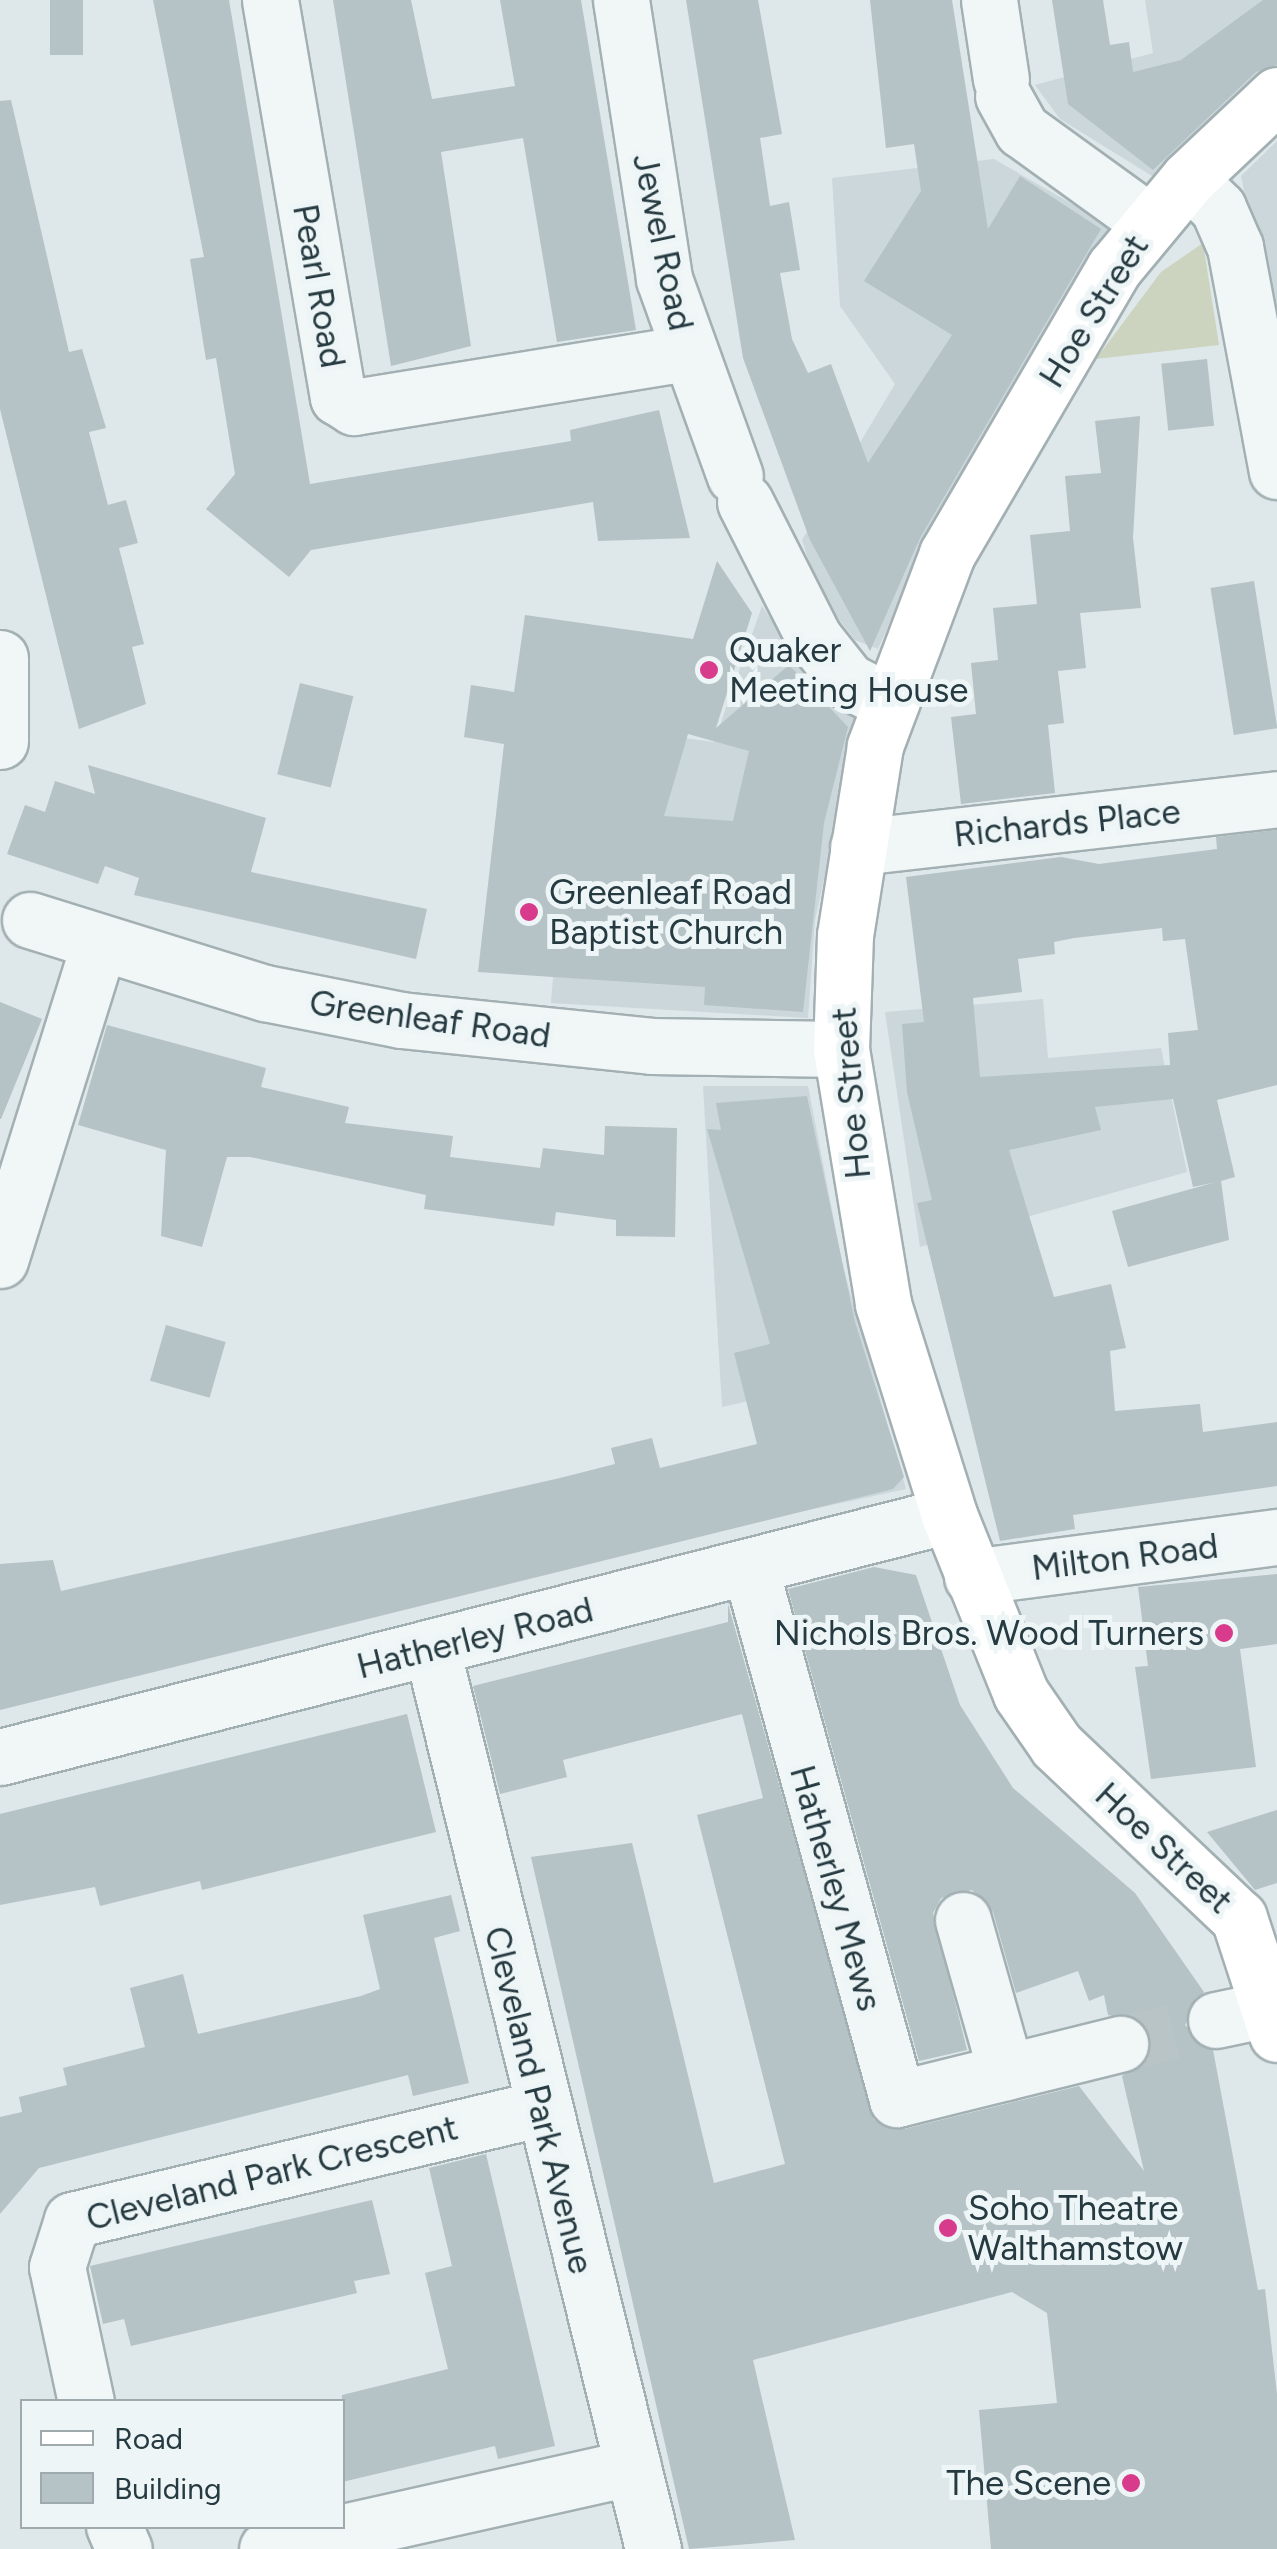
<!DOCTYPE html>
<html>
<head>
<meta charset="utf-8">
<style>
  body { margin:0 }
  #map { position:relative; width:1277px; height:2549px; overflow:hidden; background:#dee7e9; font-family:Figtree,sans-serif }
  div>[style] { position:absolute }
  .built>* { inset:0; background:#ccd7db }
  .green>* { inset:0; background:#ccd4bf }
  .building>* { inset:0; background:#b5c2c6; transform-origin:0 0 }
  .minor-tunnel>* { height:55px; margin-top:-27.5px; transform-origin:0; background:repeating-linear-gradient(90deg,#b9c4c7 0 55px,transparent 0 83px) }
  .roads { filter:drop-shadow(2px 0 #a3b0b3) drop-shadow(-2px 0 #a3b0b3) drop-shadow(0 2px #a3b0b3) drop-shadow(0 -2px #a3b0b3) }
  .minor>* { height:55px; margin:-27.5px; padding:0 27.5px; transform-origin:27.5px; border-radius:27.5px; background:#f1f6f7 }
  .major>* { height:55px; margin:-27.5px; padding:0 27.5px; transform-origin:27.5px; border-radius:27.5px; background:#fff }
  .dots>* { width:28px; height:28px; translate:-50% -50%; box-sizing:border-box; border:5px solid #eef5f6; border-radius:50% }
  span { translate:-50% -50%; white-space:nowrap; text-align:center; line-height:1.15; -webkit-text-stroke:10px #eef5f6; paint-order:stroke }
  .street-label { font-size:35px; color:#263a41 }
  .poi-label { font-size:35px; color:#263a41 }
  .left { translate:0 -50%; text-align:left }
  .right { translate:-100% -50%; text-align:right }
  .legend { position:absolute; left:20px; top:2399px; width:325px; height:130px; box-sizing:border-box; background:#eef5f6; border:2px solid #9eaaae; margin:0; padding:12px 18px; list-style:none; font-size:30px; color:#263a41 }
  .legend li { display:flex; align-items:center; gap:20px; height:50px }
  .legend b { width:50px; border:2px solid #9eaaae }
</style>
</head>
<body>
<div id="map">
  <div class="built">
    <i style="clip-path:polygon(1145px 0,1277px 0,1277px 69px,1152px 176px,1060px 119px,1035px 85px,1153px 53px)"></i>
    <i style="clip-path:polygon(1277px 141px,1277px 323px,1271px 324px,1241px 176px)"></i>
    <i style="clip-path:polygon(994px 159px,1112px 227px,933px 525px,878px 649px,855px 640px,820px 595px,802px 540px,895px 384px,840px 306px,832px 178px)"></i>
    <i style="clip-path:polygon(762px 606px,814px 683px,861px 713px,815px 920px,808px 1018px,551px 1003px,574px 723px,714px 742px)"></i>
    <i style="clip-path:polygon(1043px 999px,1048px 1058px,1161px 1048px,1187px 1172px,920px 1247px,885px 1012px)"></i>
    <i style="clip-path:polygon(703px 1086px,808px 1086px,843px 1267px,906px 1489px,790px 1514px,762px 1398px,722px 1407px)"></i>
  </div>
  <div class="green">
    <i style="clip-path:polygon(1203px 243px,1219px 345px,1096px 359px,1161px 272px)"></i>
  </div>
  <div class="building">
    <i style="left:50px;top:0;width:33px;height:55px"></i>
    <i style="clip-path:polygon(153px 0,229px 0,310px 484px,571px 441px,570px 430px,659px 410px,690px 538px,598px 541px,593px 502px,311px 550px,289px 577px,206px 509px,235px 474px,216px 358px,206px 360px,190px 259px,204px 257px)"></i>
    <i style="clip-path:polygon(333px 0,411px 0,432px 99px,515px 86px,500px 0,581px 0,636px 330px,557px 342px,523px 138px,441px 152px,471px 346px,391px 366px)"></i>
    <i style="clip-path:polygon(686px 0,758px 0,782px 134px,760px 138px,770px 206px,789px 202px,800px 270px,780px 273px,792px 339px,808px 373px,831px 364px,868px 463px,952px 335px,864px 281px,921px 191px,914px 144px,886px 148px,870px 0,952px 0,988px 229px,1020px 176px,1101px 229px,920px 538px,870px 651px,810px 540px,743px 358px)"></i>
    <i style="clip-path:polygon(1052px 0,1103px 0,1110px 45px,1129px 42px,1133px 72px,1181px 60px,1263px 0,1277px 0,1277px 65px,1256px 72px,1153px 170px,1068px 104px)"></i>
    <i style="clip-path:polygon(11px 100px,69px 352px,82px 349px,106px 428px,89px 432px,108px 505px,126px 500px,138px 543px,119px 548px,144px 644px,132px 647px,146px 704px,79px 729px,0 409px,0 101px)"></i>
    <i style="left:1207px;top:359px;width:67px;height:46px;rotate:84deg"></i>
    <i style="clip-path:polygon(1140px 416px,1133px 538px,1141px 608px,1080px 613px,1086px 668px,1058px 671px,1064px 723px,1048px 725px,1055px 793px,961px 804px,951px 717px,976px 714px,971px 663px,998px 660px,993px 608px,1037px 604px,1030px 535px,1070px 531px,1065px 476px,1101px 473px,1095px 421px)"></i>
    <i style="clip-path:polygon(evenodd,717px 561px,752px 613px,716px 728px,789px 665px,848px 727px,824px 823px,803px 1012px,704px 1005px,705px 987px,478px 972px,504px 744px,464px 737px,471px 685px,514px 692px,525px 615px,693px 639px,717px 561px,688px 734px,749px 751px,733px 821px,664px 816px,688px 734px)"></i>
    <i style="left:1254px;top:581px;width:149px;height:44px;rotate:81deg"></i>
    <i style="left:300px;top:683px;width:55px;height:94px;rotate:14deg"></i>
    <i style="clip-path:polygon(88px 765px,266px 818px,251px 872px,427px 909px,416px 959px,134px 895px,139px 878px,105px 866px,98px 884px,7px 854px,25px 805px,45px 812px,55px 781px,95px 794px)"></i>
    <i style="clip-path:polygon(evenodd,1277px 830px,1277px 1085px,1217px 1100px,1235px 1177px,1221px 1181px,1229px 1240px,1128px 1267px,1112px 1211px,1216px 1182px,1193px 1187px,1173px 1099px,1095px 1107px,1101px 1130px,1009px 1150px,1054px 1297px,1111px 1284px,1126px 1348px,1110px 1351px,1115px 1411px,1200px 1404px,1203px 1432px,1277px 1422px,1277px 1486px,1073px 1515px,1075px 1529px,1000px 1541px,917px 1203px,932px 1200px,907px 1092px,902px 1024px,924px 1022px,906px 877px,1061px 857px,1099px 864px,1217px 849px,1216px 837px,1277px 830px,1162px 928px,1163px 941px,1185px 939px,1198px 1030px,1168px 1033px,1170px 1065px,980px 1077px,973px 998px,1022px 992px,1018px 959px,1055px 954px,1054px 942px,1074px 938px,1162px 928px)"></i>
    <i style="clip-path:polygon(0 1002px,42px 1019px,1px 1119px,0 1119px)"></i>
    <i style="clip-path:polygon(107px 1025px,266px 1068px,261px 1087px,349px 1107px,345px 1123px,453px 1136px,450px 1157px,540px 1168px,543px 1148px,604px 1155px,605px 1126px,677px 1128px,675px 1237px,616px 1236px,616px 1220px,556px 1212px,554px 1226px,424px 1209px,426px 1195px,250px 1157px,227px 1157px,202px 1247px,161px 1236px,166px 1150px,78px 1125px)"></i>
    <i style="clip-path:polygon(807px 1096px,855px 1322px,904px 1477px,893px 1489px,0 1710px,0 1564px,53px 1560px,61px 1591px,560px 1478px,615px 1464px,611px 1448px,652px 1438px,660px 1468px,757px 1444px,734px 1353px,770px 1344px,707px 1129px,721px 1130px,716px 1103px)"></i>
    <i style="left:166px;top:1325px;width:62px;height:58px;rotate:16deg"></i>
    <i style="clip-path:polygon(874px 1567px,916px 1575px,960px 1705px,1013px 1788px,1135px 1893px,1204px 1992px,1185px 2025px,1213px 2050px,1258px 2290px,1265px 2289px,1277px 2394px,1277px 2549px,991px 2549px,979px 2410px,1057px 2403px,1047px 2313px,1012px 2292px,753px 2360px,795px 2540px,689px 2549px,531px 1857px,632px 1843px,714px 2183px,785px 2164px,697px 1815px,763px 1798px,742px 1714px,563px 1760px,567px 1777px,500px 1794px,473px 1686px,728px 1622px,728px 1604px,874px 2120px,904px 2129px,1079px 2086px,1144px 2171px,1122px 2076px,1150px 2054px,1143px 2023px,1108px 2015px,1104px 1995px,1089px 2001px,1078px 1971px,1016px 1993px,993px 1912px,972px 1890px,941px 1898px,933px 1913px,967px 2050px,919px 2061px,788px 1589px)"></i>
    <i style="clip-path:polygon(1277px 1574px,1277px 1644px,1240px 1649px,1256px 1767px,1151px 1779px,1135px 1667px,1148px 1666px,1138px 1587px)"></i>
    <i style="clip-path:polygon(407px 1714px,436px 1832px,202px 1890px,200px 1881px,100px 1906px,95px 1887px,0 1905px,0 1814px)"></i>
    <i style="clip-path:polygon(1277px 1810px,1277px 1883px,1255px 1890px,1207px 1832px)"></i>
    <i style="clip-path:polygon(451px 1895px,460px 1931px,434px 1938px,469px 2083px,413px 2096px,408px 2075px,39px 2168px,0 2214px,0 2117px,22px 2112px,19px 2097px,67px 2085px,63px 2068px,145px 2047px,130px 1988px,183px 1974px,198px 2034px,361px 1996px,380px 1989px,363px 1915px)"></i>
    <i style="clip-path:polygon(486px 2154px,555px 2446px,498px 2459px,495px 2446px,342px 2482px,342px 2395px,448px 2369px,425px 2273px,452px 2266px,429px 2168px)"></i>
    <i style="clip-path:polygon(372px 2200px,390px 2274px,354px 2281px,357px 2293px,131px 2346px,124px 2319px,103px 2324px,90px 2266px)"></i>
  </div>
  <div class="minor-tunnel">
    <i style="left:1120px;top:2044px;width:99px;rotate:-14deg"></i>
  </div>
  <div class="roads">
    <div class="minor">
      <i style="left:270px;top:0;width:403px;rotate:80.3deg"></i>
      <i style="left:338px;top:397px;width:19px;rotate:32deg"></i>
      <i style="left:354px;top:407px;width:337px;rotate:-9.2deg"></i>
      <i style="left:621px;top:0;width:282px;rotate:81.2deg"></i>
      <i style="left:664px;top:279px;width:209px;rotate:70.2deg"></i>
      <i style="left:989px;top:0;width:80px;rotate:81.4deg"></i>
      <i style="left:1003px;top:96px;width:39px;rotate:61deg"></i>
      <i style="left:1022px;top:130px;width:157px;rotate:35.9deg"></i>
      <i style="left:1188px;top:179px;width:42px;rotate:44deg"></i>
      <i style="left:1218px;top:208px;width:43px;rotate:66.4deg"></i>
      <i style="left:1235px;top:247px;width:228px;rotate:79.4deg"></i>
      <i style="left:745px;top:502px;width:153px;rotate:63.1deg"></i>
      <i style="left:814px;top:638px;width:55px;rotate:51.7deg"></i>
      <i style="left:848px;top:681px;width:44px;rotate:27.1deg"></i>
      <i style="left:0;top:658px;width:83px;rotate:90deg"></i>
      <i style="left:858px;top:847px;width:422px;rotate:-6.5deg"></i>
      <i style="left:30px;top:920px;width:246px;rotate:17.3deg"></i>
      <i style="left:265px;top:993px;width:139px;rotate:11.2deg"></i>
      <i style="left:401px;top:1020px;width:252px;rotate:5.9deg"></i>
      <i style="left:652px;top:1046px;width:189px;rotate:0.9deg"></i>
      <i style="left:0;top:1260px;width:330px;rotate:-72.6deg"></i>
      <i style="left:750px;top:1567px;width:552px;rotate:74.55deg"></i>
      <i style="left:897px;top:2099px;width:230px;rotate:-13.9deg"></i>
      <i style="left:972px;top:1577px;width:308px;rotate:-7.5deg"></i>
      <i style="left:432px;top:1649px;width:927px;rotate:76.2deg"></i>
      <i style="left:0;top:1757px;width:979px;rotate:-14.31deg"></i>
      <i style="left:963px;top:1920px;width:158px;rotate:74.2deg"></i>
      <i style="left:1216px;top:2020px;width:58px;rotate:-11.9deg"></i>
      <i style="left:86px;top:2402px;width:138px;rotate:-102.1deg"></i>
      <i style="left:57px;top:2267px;width:49px;rotate:-72.3deg"></i>
      <i style="left:72px;top:2220px;width:480px;rotate:-13.4deg"></i>
      <i style="left:114px;top:2526px;width:25px;rotate:67deg"></i>
      <i style="left:267px;top:2549px;width:375px;rotate:-12.6deg"></i>
    </div>
    <div class="major">
      <i style="left:1277px;top:95px;width:122px;rotate:136.7deg"></i>
      <i style="left:1188px;top:179px;width:116px;rotate:129.7deg"></i>
      <i style="left:1114px;top:268px;width:331px;rotate:120.3deg"></i>
      <i style="left:947px;top:554px;width:205px;rotate:110.6deg"></i>
      <i style="left:875px;top:746px;width:191px;rotate:99deg"></i>
      <i style="left:845px;top:935px;width:114px;rotate:92deg"></i>
      <i style="left:841px;top:1049px;width:258px;rotate:80.6deg"></i>
      <i style="left:883px;top:1304px;width:221px;rotate:72.6deg"></i>
      <i style="left:949px;top:1515px;width:193px;rotate:68.1deg"></i>
      <i style="left:1021px;top:1694px;width:63px;rotate:55.3deg"></i>
      <i style="left:1057px;top:1746px;width:250px;rotate:43.4deg"></i>
      <i style="left:1239px;top:1918px;width:122px;rotate:71.9deg"></i>
    </div>
  </div>
  <div class="dots">
    <i style="left:709px;top:670px;background:#d83a8c"></i>
    <i style="left:529px;top:912px;background:#d83a8c"></i>
    <i style="left:1224px;top:1633px;background:#d83a8c"></i>
    <i style="left:948px;top:2228px;background:#d83a8c"></i>
    <i style="left:1131px;top:2483px;background:#d83a8c"></i>
  </div>
  <div class="street-label">
    <span style="left:663px;top:242px;rotate:78deg">Jewel Road</span>
    <span style="left:319px;top:286px;rotate:80deg">Pearl Road</span>
    <span style="left:1094px;top:311px;rotate:-58deg">Hoe Street</span>
    <span style="left:1067px;top:823px;rotate:-6deg">Richards Place</span>
    <span style="left:430px;top:1019px;rotate:8deg">Greenleaf Road</span>
    <span style="left:851px;top:1093px;rotate:-95deg">Hoe Street</span>
    <span style="left:1125px;top:1557px;rotate:-7deg">Milton Road</span>
    <span style="left:475px;top:1638px;rotate:-14deg">Hatherley Road</span>
    <span style="left:1164px;top:1848px;rotate:43deg">Hoe Street</span>
    <span style="left:836px;top:1888px;rotate:74deg">Hatherley Mews</span>
    <span style="left:539px;top:2100px;rotate:76deg">Cleveland Park Avenue</span>
    <span style="left:272px;top:2173px;rotate:-14deg">Cleveland Park Crescent</span>
  </div>
  <div class="poi-label">
    <span class="left" style="left:729px;top:670px">Quaker<br>Meeting House</span>
    <span class="left" style="left:549px;top:912px">Greenleaf Road<br>Baptist Church</span>
    <span class="right" style="left:1204px;top:1633px">Nichols Bros. Wood Turners</span>
    <span class="left" style="left:968px;top:2228px">Soho Theatre<br>Walthamstow</span>
    <span class="right" style="left:1111px;top:2483px">The Scene</span>
  </div>
  <ul class="legend">
  <li><b style="height:12px;background:#fff"></b>Road</li>
  <li><b style="height:28px;background:#b5c2c6"></b>Building</li>
  </ul>
</div>
</body>
</html>
